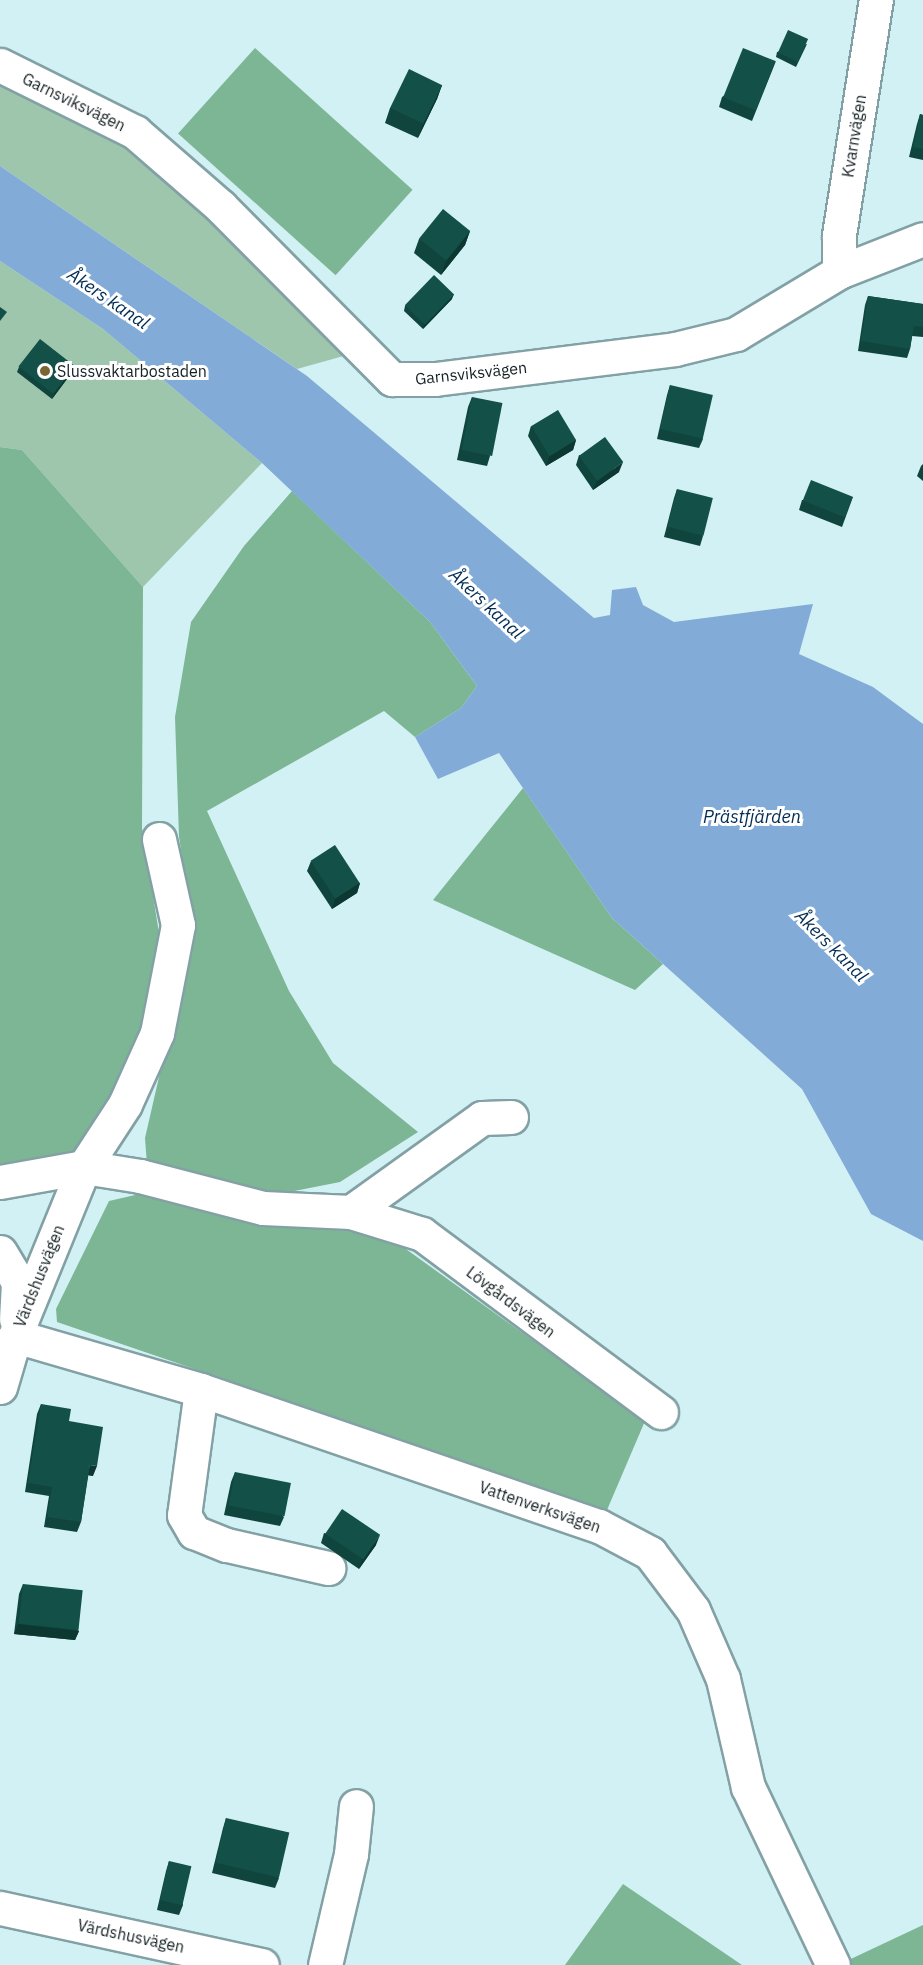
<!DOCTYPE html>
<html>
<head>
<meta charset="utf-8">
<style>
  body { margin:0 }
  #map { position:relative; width:923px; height:1965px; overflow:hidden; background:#d1f1f4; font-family:"IBM Plex Sans",sans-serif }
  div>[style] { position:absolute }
  .green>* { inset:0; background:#9ec6ad }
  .forest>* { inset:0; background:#7db694; transform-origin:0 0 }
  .water>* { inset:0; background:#83abd7 }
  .roads { filter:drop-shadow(2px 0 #83a1a5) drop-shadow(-2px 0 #83a1a5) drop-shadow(0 2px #83a1a5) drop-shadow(0 -2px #83a1a5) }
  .street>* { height:33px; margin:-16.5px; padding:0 16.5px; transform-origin:16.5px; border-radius:16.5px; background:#fff }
  .wall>* { inset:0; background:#10453d }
  .shaded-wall>* { inset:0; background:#0d3832 }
  .building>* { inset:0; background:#135047; transform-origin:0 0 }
  .dots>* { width:16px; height:16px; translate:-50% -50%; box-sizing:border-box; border:3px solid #fff; border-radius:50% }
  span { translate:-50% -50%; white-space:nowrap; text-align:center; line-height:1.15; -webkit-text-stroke:6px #fff; paint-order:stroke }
  .street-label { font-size:16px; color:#142021 }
  .poi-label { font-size:16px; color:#142021 }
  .left { translate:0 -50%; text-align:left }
  .water-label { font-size:18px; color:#002c54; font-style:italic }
</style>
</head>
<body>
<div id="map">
  <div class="green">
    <i style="clip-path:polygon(0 81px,132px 151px,246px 249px,347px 355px,297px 369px,0 166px)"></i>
    <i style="clip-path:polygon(0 261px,103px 329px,262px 463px,143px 587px,22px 450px,0 447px)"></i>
  </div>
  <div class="forest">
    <i style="left:255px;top:48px;width:212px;height:115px;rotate:42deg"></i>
    <i style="clip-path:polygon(0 447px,22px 450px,143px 587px,142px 828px,159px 933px,139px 1043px,107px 1146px,0 1187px)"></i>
    <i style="clip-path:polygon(292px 491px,430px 622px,477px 686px,461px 708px,415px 737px,384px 711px,207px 811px,289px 991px,333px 1063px,418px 1132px,340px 1182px,269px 1196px,147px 1165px,145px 1138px,193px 929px,179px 837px,175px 717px,191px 622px,244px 546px)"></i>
    <i style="clip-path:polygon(523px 788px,612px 918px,663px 964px,635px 990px,433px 900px)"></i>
    <i style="clip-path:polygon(144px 1193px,265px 1222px,385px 1234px,645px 1421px,607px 1510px,57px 1322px,56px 1309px,109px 1201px)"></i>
    <i style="clip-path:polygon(623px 1884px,742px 1965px,565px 1965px)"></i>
    <i style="clip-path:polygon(923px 1925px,923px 1965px,838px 1965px)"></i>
  </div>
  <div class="water">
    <i style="clip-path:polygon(0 166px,307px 376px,594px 618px,610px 615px,612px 590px,636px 587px,643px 605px,674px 622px,813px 604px,799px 654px,873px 687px,923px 724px,923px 1241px,871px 1214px,802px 1089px,612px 918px,499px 753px,438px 779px,415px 737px,461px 708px,477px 686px,430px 622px,262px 463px,103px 329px,0 261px)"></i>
  </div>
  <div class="roads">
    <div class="street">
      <i style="left:0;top:65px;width:151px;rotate:26.4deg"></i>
      <i style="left:135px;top:132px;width:113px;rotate:41deg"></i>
      <i style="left:220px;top:206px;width:244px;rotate:45.2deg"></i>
      <i style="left:392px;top:379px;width:43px"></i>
      <i style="left:435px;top:379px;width:242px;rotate:-7.1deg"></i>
      <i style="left:675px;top:349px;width:63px;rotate:-13.8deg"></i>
      <i style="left:736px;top:334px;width:120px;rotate:-31deg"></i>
      <i style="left:839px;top:272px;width:90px;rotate:-21.4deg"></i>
      <i style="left:839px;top:272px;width:37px;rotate:-90deg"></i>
      <i style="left:839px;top:235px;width:238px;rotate:-81.1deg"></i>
      <i style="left:0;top:1182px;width:85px;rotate:-10.1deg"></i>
      <i style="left:84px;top:1167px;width:75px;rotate:-56.9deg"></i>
      <i style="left:125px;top:1104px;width:78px;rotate:-65.7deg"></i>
      <i style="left:157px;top:1033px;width:110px;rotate:-79deg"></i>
      <i style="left:178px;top:925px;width:88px;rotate:-102.5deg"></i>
      <i style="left:351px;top:1212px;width:74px;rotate:17.2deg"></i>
      <i style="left:422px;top:1234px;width:298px;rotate:36.7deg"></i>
      <i style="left:0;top:1252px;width:35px;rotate:59deg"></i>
      <i style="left:18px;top:1282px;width:37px;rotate:93deg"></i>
      <i style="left:15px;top:1336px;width:194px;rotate:16.2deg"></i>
      <i style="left:201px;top:1390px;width:421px;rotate:18.9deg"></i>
      <i style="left:599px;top:1526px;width:58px;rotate:27.9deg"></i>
      <i style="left:650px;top:1553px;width:71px;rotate:53deg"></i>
      <i style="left:693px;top:1610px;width:75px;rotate:66.5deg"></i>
      <i style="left:723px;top:1679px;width:111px;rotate:77deg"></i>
      <i style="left:748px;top:1787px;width:197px;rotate:64.5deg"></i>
      <i style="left:0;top:1387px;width:53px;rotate:-73.6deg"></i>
      <i style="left:15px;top:1336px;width:183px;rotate:-67.8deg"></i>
      <i style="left:84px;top:1167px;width:57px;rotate:9.1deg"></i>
      <i style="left:140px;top:1176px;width:127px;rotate:14.6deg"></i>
      <i style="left:263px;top:1208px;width:88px;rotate:2.6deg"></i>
      <i style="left:351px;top:1212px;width:161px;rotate:-35.7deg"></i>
      <i style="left:482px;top:1118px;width:29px;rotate:-2deg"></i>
      <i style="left:201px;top:1390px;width:126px;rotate:97.7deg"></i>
      <i style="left:184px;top:1515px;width:20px;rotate:60deg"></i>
      <i style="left:194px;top:1532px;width:35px;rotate:22deg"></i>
      <i style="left:227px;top:1545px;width:104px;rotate:12.8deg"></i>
      <i style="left:0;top:1908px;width:268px;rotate:12.3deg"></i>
      <i style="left:325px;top:1965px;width:114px;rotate:-76.8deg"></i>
      <i style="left:351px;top:1854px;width:48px;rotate:-84.1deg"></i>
    </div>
  </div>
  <div class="wall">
    <i style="clip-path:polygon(807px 44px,796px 67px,776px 57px,777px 52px)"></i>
    <i style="clip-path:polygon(776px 61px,752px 121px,719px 107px,722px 97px)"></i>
    <i style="clip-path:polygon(442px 85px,437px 99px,418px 138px,385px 123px,390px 108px)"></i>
    <i style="clip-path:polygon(920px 114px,923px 115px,923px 160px,909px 157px,917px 124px)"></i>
    <i style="clip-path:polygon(470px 231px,465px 245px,441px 275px,414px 253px,419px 239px)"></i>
    <i style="clip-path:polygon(868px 296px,923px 304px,923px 337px,912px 336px,910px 349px,907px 358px,858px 351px,865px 305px)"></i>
    <i style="clip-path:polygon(452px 299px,423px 329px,404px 311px,405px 306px)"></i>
    <i style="clip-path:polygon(19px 367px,73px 371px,52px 399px,17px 372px)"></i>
    <i style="clip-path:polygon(670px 385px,703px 439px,699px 448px,657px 439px,667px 395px)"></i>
    <i style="clip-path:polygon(472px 397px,490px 456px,487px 466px,457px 460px,468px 407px)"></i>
    <i style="clip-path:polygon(531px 426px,576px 440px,573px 450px,546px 466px,528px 436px)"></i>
    <i style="clip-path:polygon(579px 455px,619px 472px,593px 490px,576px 465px)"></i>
    <i style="clip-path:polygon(923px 464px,923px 481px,917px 476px,921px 466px)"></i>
    <i style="clip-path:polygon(677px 489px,703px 536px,700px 546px,664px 537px,674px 498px)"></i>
    <i style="clip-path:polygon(853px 497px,842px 527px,799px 510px,802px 500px)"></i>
    <i style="clip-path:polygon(311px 861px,360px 883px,357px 893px,332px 909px,307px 871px)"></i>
    <i style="clip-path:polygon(41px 1404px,69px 1421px,93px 1476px,88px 1475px,81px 1522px,77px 1532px,44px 1527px,49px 1496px,25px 1492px,37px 1414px)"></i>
    <i style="clip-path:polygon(235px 1472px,284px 1517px,280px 1526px,224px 1515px,231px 1482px)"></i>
    <i style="clip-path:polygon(324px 1533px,376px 1545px,359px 1569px,321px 1543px)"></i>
    <i style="clip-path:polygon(23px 1584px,79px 1631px,75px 1640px,14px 1634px,19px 1594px)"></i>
    <i style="clip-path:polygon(226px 1818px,279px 1878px,275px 1888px,212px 1873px,223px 1828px)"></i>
    <i style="clip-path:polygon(169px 1861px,183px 1905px,179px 1915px,157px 1910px,166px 1871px)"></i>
  </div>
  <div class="shaded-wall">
    <i style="clip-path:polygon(442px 85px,437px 99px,418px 138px,423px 124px)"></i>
    <i style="clip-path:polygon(470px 231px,465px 245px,441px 275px,446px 261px)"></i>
    <i style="clip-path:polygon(454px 294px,452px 299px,423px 329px,424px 324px)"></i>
    <i style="clip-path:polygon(75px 366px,73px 371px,52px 399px,54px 394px)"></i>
    <i style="clip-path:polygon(576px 440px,573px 450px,546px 466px,549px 457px)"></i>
    <i style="clip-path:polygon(623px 462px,619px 472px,593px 490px,597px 481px)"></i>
    <i style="clip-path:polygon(360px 883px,357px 893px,332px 909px,335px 899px)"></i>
    <i style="clip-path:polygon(90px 1465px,97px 1466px,93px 1476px,87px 1475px)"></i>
    <i style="clip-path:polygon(380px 1535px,376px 1545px,359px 1569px,362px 1559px)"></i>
    <i style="clip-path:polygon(18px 1624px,79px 1631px,75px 1640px,14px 1634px)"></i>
  </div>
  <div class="building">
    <i style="left:788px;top:30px;width:22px;height:25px;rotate:24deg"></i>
    <i style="left:743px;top:48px;width:35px;height:53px;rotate:22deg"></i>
    <i style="left:409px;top:69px;width:37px;height:43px;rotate:26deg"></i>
    <i style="clip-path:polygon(920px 114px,923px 115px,923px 149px,913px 147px)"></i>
    <i style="left:443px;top:209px;width:35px;height:38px;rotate:39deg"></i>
    <i style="left:434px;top:275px;width:28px;height:42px;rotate:44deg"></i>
    <i style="clip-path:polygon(868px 296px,923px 304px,923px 327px,914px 326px,910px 349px,861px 341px)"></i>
    <i style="clip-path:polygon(0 307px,7px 312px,0 321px)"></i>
    <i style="left:40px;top:339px;width:44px;height:35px;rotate:38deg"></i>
    <i style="left:670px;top:385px;width:44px;height:45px;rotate:13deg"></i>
    <i style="left:472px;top:397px;width:31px;height:54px;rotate:11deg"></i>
    <i style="left:558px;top:410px;width:35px;height:31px;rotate:59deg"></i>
    <i style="left:605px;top:437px;width:31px;height:32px;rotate:54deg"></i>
    <i style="left:811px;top:480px;width:45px;height:22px;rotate:22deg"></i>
    <i style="left:677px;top:489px;width:37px;height:39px;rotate:14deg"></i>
    <i style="left:335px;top:845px;width:45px;height:29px;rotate:57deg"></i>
    <i style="clip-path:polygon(41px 1404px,71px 1409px,69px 1421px,103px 1427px,97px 1466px,90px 1465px,81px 1522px,47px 1517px,52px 1487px,28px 1483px)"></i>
    <i style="left:235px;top:1472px;width:57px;height:34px;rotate:11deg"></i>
    <i style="left:342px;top:1509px;width:46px;height:30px;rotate:34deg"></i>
    <i style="left:23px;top:1584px;width:60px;height:40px;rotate:6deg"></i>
    <i style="left:226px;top:1818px;width:65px;height:46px;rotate:13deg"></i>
    <i style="left:169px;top:1861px;width:23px;height:40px;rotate:13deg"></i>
  </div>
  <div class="dots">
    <i style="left:45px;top:371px;background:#7a6635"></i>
  </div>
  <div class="street-label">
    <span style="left:74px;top:102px;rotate:26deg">Garnsviksvägen</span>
    <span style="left:854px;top:136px;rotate:-81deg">Kvarnvägen</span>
    <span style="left:471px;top:373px;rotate:-6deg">Garnsviksvägen</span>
    <span style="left:39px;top:1276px;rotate:-68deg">Värdshusvägen</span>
    <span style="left:511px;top:1302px;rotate:37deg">Lövgårdsvägen</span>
    <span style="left:540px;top:1507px;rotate:19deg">Vattenverksvägen</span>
    <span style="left:131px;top:1936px;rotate:12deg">Värdshusvägen</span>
  </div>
  <div class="poi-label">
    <span class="left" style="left:57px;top:371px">Slussvaktarbostaden</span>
  </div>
  <div class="water-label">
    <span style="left:108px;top:299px;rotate:34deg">Åkers kanal</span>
    <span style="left:486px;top:604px;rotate:43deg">Åkers kanal</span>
    <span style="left:752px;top:817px">Prästfjärden</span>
    <span style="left:831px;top:946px;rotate:45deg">Åkers kanal</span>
  </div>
</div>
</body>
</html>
